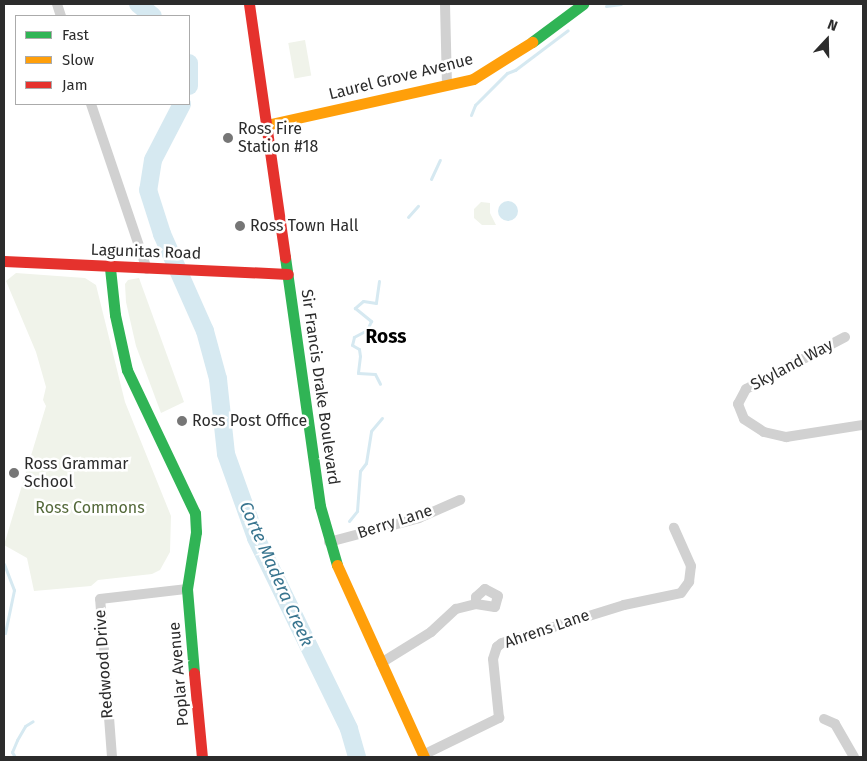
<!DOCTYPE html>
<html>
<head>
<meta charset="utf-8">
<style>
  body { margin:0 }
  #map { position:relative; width:867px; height:761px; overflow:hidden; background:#fff; font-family:"Fira Sans",sans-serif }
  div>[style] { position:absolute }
  .green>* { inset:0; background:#f0f3ea; transform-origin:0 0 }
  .water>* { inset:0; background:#d6e9f1 }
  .round { border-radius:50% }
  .stream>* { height:3px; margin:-1.5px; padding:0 1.5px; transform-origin:1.5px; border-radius:1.5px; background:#d6e9f1 }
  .river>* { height:18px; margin:-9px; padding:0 9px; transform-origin:9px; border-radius:9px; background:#d6e9f1 }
  .street>* { height:10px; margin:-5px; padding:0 5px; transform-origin:5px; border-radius:5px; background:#d1d1d1 }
  .fast>* { height:11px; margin:-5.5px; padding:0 5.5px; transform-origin:5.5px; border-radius:5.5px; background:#30b455 }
  .slow>* { height:11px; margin:-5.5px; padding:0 5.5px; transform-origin:5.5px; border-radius:5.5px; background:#ff9f0a }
  .jam>* { height:11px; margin:-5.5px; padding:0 5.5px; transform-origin:5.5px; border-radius:5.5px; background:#e5322d }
  .dots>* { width:14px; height:14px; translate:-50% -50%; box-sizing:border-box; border:2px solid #fff; border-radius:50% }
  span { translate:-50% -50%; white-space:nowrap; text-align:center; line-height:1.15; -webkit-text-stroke:5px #fff; paint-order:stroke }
  .street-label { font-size:16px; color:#2c2c2c }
  .poi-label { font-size:16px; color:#2c2c2c }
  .left { translate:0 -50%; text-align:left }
  .park-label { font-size:16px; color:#536839 }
  .water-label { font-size:18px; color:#39758f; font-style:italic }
  .quarter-label { font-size:19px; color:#000; font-weight:700 }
  .frame { position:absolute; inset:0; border:5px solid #2c2c2c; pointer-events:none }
  .legend { position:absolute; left:15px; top:15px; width:175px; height:90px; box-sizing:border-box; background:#fff; border:1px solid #ababab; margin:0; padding:6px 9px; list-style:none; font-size:15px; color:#2c2c2c }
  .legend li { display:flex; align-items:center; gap:10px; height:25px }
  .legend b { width:25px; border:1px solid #ababab }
  .north { position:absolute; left:802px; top:15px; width:50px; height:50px; -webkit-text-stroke:4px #fff; paint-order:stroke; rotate:21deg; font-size:14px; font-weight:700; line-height:20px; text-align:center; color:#2c2c2c }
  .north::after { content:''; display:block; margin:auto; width:18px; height:22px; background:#2c2c2c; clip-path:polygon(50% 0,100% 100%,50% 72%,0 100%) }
</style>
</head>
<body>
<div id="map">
  <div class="green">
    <i style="left:305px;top:40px;width:36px;height:17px;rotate:80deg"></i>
    <i style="clip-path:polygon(481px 202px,490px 203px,490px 213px,496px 225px,482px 225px,474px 218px,474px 209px)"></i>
    <i style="clip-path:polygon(16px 273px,85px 278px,96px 285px,125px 402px,171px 516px,170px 552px,160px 570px,152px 574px,98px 580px,91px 586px,34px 591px,27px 558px,4px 545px,46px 406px,43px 400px,46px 387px,36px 352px,6px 281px)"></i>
    <i style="clip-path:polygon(139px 278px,184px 402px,161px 413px,136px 346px,126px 302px,125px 284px,128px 280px)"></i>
  </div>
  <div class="water">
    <i class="round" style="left:498px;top:201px;width:20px;height:20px"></i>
  </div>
  <div class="stream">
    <i style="left:606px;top:6px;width:15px;rotate:-8deg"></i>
    <i style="left:471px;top:115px;width:11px;rotate:-68deg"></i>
    <i style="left:475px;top:105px;width:45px;rotate:-45deg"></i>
    <i style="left:507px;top:73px;width:9px;rotate:-21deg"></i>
    <i style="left:515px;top:70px;width:66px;rotate:-37deg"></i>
    <i style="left:431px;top:179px;width:21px;rotate:-65deg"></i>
    <i style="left:408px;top:217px;width:15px;rotate:-48deg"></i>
    <i style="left:379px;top:281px;width:22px;rotate:98deg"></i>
    <i style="left:376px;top:303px;width:13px;rotate:-171deg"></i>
    <i style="left:363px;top:301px;width:11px;rotate:139deg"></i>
    <i style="left:355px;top:308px;width:21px;rotate:39deg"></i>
    <i style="left:371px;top:321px;width:10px;rotate:114deg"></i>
    <i style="left:367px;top:330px;width:15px;rotate:152deg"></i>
    <i style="left:354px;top:337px;width:8px;rotate:104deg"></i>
    <i style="left:352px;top:345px;width:8px;rotate:30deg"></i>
    <i style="left:359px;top:349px;width:7px;rotate:82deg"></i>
    <i style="left:360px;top:356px;width:17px;rotate:97deg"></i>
    <i style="left:358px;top:373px;width:17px;rotate:3deg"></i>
    <i style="left:375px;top:374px;width:11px;rotate:63deg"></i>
    <i style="left:349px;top:521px;width:13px;rotate:-51deg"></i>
    <i style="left:357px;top:511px;width:40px;rotate:-85.7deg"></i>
    <i style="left:360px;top:471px;width:10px;rotate:-53deg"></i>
    <i style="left:366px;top:463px;width:32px;rotate:-81deg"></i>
    <i style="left:371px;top:431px;width:17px;rotate:-50deg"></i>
    <i style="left:4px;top:564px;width:28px;rotate:69deg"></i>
    <i style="left:14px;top:590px;width:44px;rotate:101.8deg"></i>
    <i style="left:15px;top:757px;width:6px;rotate:-121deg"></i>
    <i style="left:12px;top:752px;width:13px;rotate:-67deg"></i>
    <i style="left:17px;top:740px;width:16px;rotate:-60deg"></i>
    <i style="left:25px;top:726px;width:9px;rotate:-32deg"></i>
  </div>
  <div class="river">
    <i style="left:138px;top:4px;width:19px;rotate:39deg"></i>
    <i style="left:189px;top:63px;width:23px;rotate:90deg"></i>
    <i style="left:182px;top:104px;width:63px;rotate:117.4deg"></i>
    <i style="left:153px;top:160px;width:30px;rotate:99deg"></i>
    <i style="left:148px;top:190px;width:46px;rotate:72.3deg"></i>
    <i style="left:162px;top:234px;width:106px;rotate:66.1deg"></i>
    <i style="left:205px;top:331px;width:50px;rotate:74.8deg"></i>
    <i style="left:218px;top:379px;width:75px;rotate:83.9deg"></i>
    <i style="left:226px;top:454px;width:89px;rotate:70.3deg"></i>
    <i style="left:256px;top:538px;width:212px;rotate:64deg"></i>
    <i style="left:349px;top:729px;width:29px;rotate:74deg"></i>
  </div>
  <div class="street">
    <i style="left:57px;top:4px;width:13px;rotate:72deg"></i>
    <i style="left:445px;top:4px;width:81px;rotate:88.6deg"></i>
    <i style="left:91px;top:104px;width:174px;rotate:71.3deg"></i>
    <i style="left:845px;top:337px;width:112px;rotate:152.3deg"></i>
    <i style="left:746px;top:389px;width:17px;rotate:118deg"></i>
    <i style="left:738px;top:404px;width:16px;rotate:68deg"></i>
    <i style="left:744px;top:419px;width:24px;rotate:33deg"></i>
    <i style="left:764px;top:432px;width:23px;rotate:13deg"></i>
    <i style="left:786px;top:437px;width:78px;rotate:-8.9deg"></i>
    <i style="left:329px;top:542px;width:93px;rotate:-14.9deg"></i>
    <i style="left:419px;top:518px;width:45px;rotate:-23.7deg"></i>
    <i style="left:381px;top:663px;width:59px;rotate:-31.8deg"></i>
    <i style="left:431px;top:632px;width:34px;rotate:-43deg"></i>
    <i style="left:456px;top:609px;width:21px;rotate:-14deg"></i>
    <i style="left:476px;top:604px;width:19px;rotate:9deg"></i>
    <i style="left:495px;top:607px;width:11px;rotate:-75deg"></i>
    <i style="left:498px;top:596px;width:15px;rotate:-152deg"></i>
    <i style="left:485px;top:589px;width:12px;rotate:138deg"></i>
    <i style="left:476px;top:597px;width:7px;rotate:90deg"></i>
    <i style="left:824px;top:719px;width:12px;rotate:24deg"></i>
    <i style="left:835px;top:724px;width:38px;rotate:60deg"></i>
    <i style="left:423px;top:755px;width:85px;rotate:-26deg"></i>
    <i style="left:499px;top:718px;width:59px;rotate:-95.8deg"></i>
    <i style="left:493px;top:659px;width:13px;rotate:-72deg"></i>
    <i style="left:497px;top:647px;width:6px;rotate:-39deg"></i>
    <i style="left:502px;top:643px;width:128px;rotate:-17.3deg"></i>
    <i style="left:624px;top:605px;width:58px;rotate:-11.9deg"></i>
    <i style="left:681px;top:593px;width:14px;rotate:-54deg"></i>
    <i style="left:689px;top:582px;width:16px;rotate:-83deg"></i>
    <i style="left:691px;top:566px;width:42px;rotate:-114.1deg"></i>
    <i style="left:112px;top:757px;width:158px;rotate:-94.3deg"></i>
    <i style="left:100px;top:599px;width:88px;rotate:-6.6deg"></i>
  </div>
  <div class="fast">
    <i style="left:532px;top:42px;width:64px;rotate:-36.7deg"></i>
    <i style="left:285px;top:257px;width:251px;rotate:82deg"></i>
    <i style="left:320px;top:506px;width:61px;rotate:73.9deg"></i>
    <i style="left:110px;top:268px;width:47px;rotate:83.9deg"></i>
    <i style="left:115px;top:315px;width:56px;rotate:77.7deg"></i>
    <i style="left:127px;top:370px;width:158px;rotate:64.6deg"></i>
    <i style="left:195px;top:513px;width:19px;rotate:87deg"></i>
    <i style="left:196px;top:532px;width:58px;rotate:99deg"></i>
    <i style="left:187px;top:589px;width:84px;rotate:85.2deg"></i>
  </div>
  <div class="slow">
    <i style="left:266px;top:125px;width:212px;rotate:-12.5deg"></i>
    <i style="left:473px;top:79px;width:70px;rotate:-32.1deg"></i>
    <i style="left:337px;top:565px;width:211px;rotate:65.6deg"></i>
  </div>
  <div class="jam">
    <i style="left:249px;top:4px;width:256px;rotate:81.9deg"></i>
    <i style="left:4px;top:261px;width:284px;rotate:2.6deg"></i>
    <i style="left:194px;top:673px;width:84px;rotate:84.6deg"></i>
  </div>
  <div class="dots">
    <i style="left:228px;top:138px;background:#767676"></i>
    <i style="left:240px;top:226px;background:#767676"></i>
    <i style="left:182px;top:421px;background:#767676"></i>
    <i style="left:14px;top:473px;background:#767676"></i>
  </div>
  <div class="street-label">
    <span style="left:401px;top:77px;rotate:-14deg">Laurel Grove Avenue</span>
    <span style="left:146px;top:252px;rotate:2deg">Lagunitas Road</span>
    <span style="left:792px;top:365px;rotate:-28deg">Skyland Way</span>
    <span style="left:320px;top:387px;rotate:82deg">Sir Francis Drake Boulevard</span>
    <span style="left:395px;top:522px;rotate:-18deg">Berry Lane</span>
    <span style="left:547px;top:629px;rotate:-19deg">Ahrens Lane</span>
    <span style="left:104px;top:664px;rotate:-94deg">Redwood Drive</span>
    <span style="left:179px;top:674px;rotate:-95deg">Poplar Avenue</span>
  </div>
  <div class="poi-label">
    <span class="left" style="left:238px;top:138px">Ross Fire<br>Station #18</span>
    <span class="left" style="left:250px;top:226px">Ross Town Hall</span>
    <span class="left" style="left:192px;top:421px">Ross Post Office</span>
    <span class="left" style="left:24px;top:473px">Ross Grammar<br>School</span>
  </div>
  <div class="park-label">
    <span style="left:90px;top:508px">Ross Commons</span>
  </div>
  <div class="water-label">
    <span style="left:276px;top:574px;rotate:66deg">Corte Madera Creek</span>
  </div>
  <div class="quarter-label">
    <span style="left:386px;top:337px">Ross</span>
  </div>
  <div class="frame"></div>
  <ul class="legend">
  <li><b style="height:6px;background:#30b455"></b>Fast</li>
  <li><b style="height:6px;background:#ff9f0a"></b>Slow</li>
  <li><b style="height:6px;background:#e5322d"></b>Jam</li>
  </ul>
  <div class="north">N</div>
</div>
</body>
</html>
